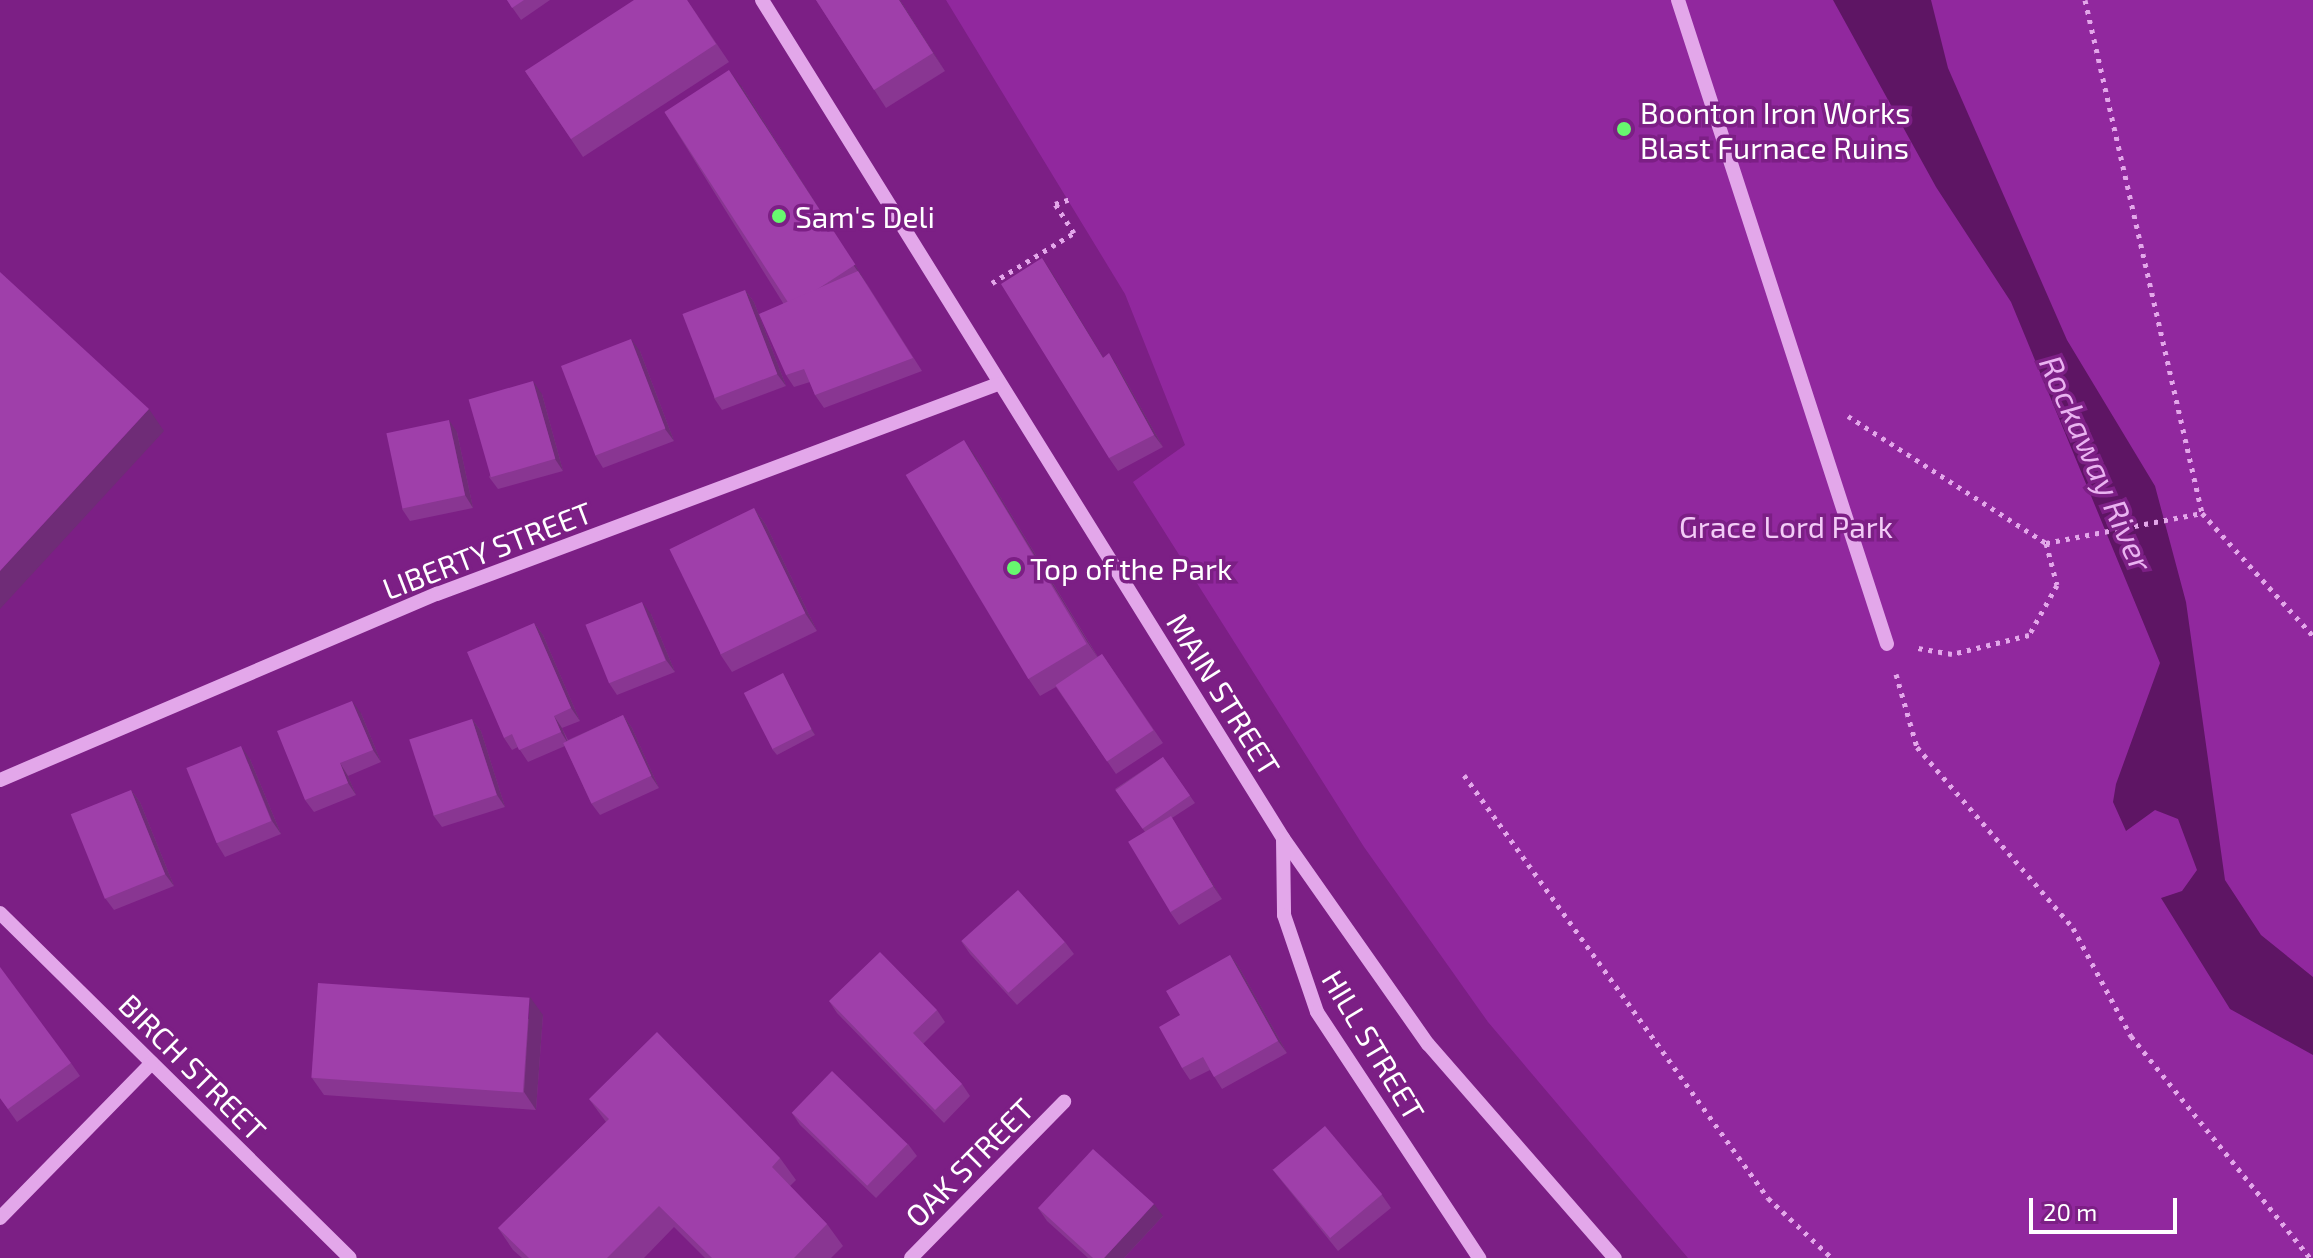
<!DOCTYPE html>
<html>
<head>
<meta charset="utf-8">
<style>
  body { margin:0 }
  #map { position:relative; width:2313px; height:1258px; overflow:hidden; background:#7c1f85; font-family:"Exo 2",sans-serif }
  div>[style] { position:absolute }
  .green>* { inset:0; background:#91289e }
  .water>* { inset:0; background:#5e1564 }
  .path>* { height:5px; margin-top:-2.5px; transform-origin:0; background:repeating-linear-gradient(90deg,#e3a7ea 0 4px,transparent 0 10px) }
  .minor>* { height:14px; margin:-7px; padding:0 7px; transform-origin:7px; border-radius:7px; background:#e3a7ea }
  .wall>* { inset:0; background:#893692 }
  .shaded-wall>* { inset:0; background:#6f2c77 }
  .building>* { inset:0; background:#9f3faa; transform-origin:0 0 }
  .dots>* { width:22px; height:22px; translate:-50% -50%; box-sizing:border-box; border:4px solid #7c1f85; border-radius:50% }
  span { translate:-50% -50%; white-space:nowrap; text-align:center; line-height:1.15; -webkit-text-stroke:7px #7c1f85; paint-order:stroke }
  .poi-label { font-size:30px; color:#fff }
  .left { translate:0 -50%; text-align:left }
  .park-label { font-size:30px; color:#f3ccf7 }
  .street-label { font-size:30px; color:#fff }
  .water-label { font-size:32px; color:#eab3f1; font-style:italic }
  .scale { position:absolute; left:2029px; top:1198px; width:148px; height:36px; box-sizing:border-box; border:4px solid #fff; border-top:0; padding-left:10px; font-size:24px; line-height:28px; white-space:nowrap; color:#fff; -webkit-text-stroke:6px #7c1f85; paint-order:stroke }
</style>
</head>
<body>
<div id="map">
  <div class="green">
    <i style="clip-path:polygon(946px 0,2313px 0,2313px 1258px,1688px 1258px,1488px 1022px,1364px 847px,1133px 482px,1185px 445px,1125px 294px)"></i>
  </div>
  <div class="water">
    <i style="clip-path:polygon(1833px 0,1931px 0,1948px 68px,2067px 340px,2155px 486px,2186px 602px,2225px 880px,2261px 935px,2313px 977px,2313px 1055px,2230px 1009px,2161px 898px,2182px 891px,2197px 870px,2178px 819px,2155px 810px,2126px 831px,2113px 802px,2116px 784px,2160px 663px,2011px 302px,1936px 187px)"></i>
  </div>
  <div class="path">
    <i style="left:2085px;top:0;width:526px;rotate:77.15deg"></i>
    <i style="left:2202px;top:513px;width:166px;rotate:47.9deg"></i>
    <i style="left:992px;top:283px;width:96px;rotate:-31.4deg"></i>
    <i style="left:1074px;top:233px;width:35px;rotate:-123deg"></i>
    <i style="left:1055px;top:204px;width:19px;rotate:-18deg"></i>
    <i style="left:1848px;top:416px;width:235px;rotate:32.7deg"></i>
    <i style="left:2046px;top:543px;width:43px;rotate:75.3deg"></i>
    <i style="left:2057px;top:585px;width:57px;rotate:119.2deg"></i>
    <i style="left:2029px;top:635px;width:79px;rotate:166.1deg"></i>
    <i style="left:1952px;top:654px;width:36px;rotate:-170deg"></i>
    <i style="left:2046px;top:543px;width:159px;rotate:-10.9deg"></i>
    <i style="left:1896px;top:674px;width:76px;rotate:74deg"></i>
    <i style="left:1917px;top:747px;width:239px;rotate:49.2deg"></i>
    <i style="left:2073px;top:928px;width:123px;rotate:61.8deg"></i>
    <i style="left:2131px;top:1036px;width:285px;rotate:51.1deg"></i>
    <i style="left:1464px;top:775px;width:521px;rotate:54.3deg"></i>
    <i style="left:1768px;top:1198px;width:88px;rotate:43.2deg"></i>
  </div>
  <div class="minor">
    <i style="left:762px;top:0;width:987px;rotate:58.13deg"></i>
    <i style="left:1283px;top:838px;width:252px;rotate:54.9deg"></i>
    <i style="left:1428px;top:1044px;width:284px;rotate:48.9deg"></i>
    <i style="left:1678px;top:0;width:677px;rotate:72.02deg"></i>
    <i style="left:0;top:780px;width:475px;rotate:-23.1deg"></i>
    <i style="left:437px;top:594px;width:599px;rotate:-20.52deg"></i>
    <i style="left:1283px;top:839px;width:76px;rotate:89.2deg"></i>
    <i style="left:1284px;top:915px;width:102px;rotate:71.2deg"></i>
    <i style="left:1317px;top:1012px;width:295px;rotate:56.6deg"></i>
    <i style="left:0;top:913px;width:491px;rotate:44.6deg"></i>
    <i style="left:0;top:1218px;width:217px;rotate:-45.6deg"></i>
    <i style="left:911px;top:1258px;width:219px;rotate:-45.6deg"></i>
  </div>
  <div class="wall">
    <i style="clip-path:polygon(507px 0,550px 0,521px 20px)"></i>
    <i style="clip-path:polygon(687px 0,729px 62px,583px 157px,525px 71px)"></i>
    <i style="clip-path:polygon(816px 0,900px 0,945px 71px,886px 108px)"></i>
    <i style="clip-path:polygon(742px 87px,922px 371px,824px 408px,815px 395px,810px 382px,794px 387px,786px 375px,783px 303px,665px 113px)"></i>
    <i style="clip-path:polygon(1042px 258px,1103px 357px,1117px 365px,1163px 447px,1118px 471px,1109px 458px)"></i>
    <i style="clip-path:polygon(745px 290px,754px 302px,786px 386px,722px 410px,714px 398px)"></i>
    <i style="clip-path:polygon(640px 351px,674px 441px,603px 468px,595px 455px)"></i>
    <i style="clip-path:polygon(542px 394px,563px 471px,498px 489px,489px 477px)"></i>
    <i style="clip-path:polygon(457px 432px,473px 508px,410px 521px,402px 509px)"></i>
    <i style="clip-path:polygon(976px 457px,1098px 657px,1102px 654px,1163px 743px,1116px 774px,1056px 687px,1040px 696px,1028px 678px)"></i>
    <i style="clip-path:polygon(754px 508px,766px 525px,817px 631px,732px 672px,720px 654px)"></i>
    <i style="clip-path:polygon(651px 614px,675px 672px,617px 695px,609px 683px)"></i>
    <i style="clip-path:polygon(534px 623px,543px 635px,580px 721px,562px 728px,568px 740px,623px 715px,632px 728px,659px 788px,600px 815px,591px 803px,565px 746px,528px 762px,518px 747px,512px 750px,504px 738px)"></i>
    <i style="clip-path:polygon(783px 673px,815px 735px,777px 755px,772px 749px)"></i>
    <i style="clip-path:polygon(361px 713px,381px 762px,348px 776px,356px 795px,314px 812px,305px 800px)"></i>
    <i style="clip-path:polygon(472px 719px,481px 731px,505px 807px,442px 827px,433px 815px)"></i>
    <i style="clip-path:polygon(1163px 757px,1195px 803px,1172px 818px,1222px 899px,1179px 925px,1170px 912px,1145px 832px,1115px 789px)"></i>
    <i style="clip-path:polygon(250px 759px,281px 834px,225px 857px,217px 844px)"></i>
    <i style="clip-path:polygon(131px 790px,140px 802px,174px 886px,114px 910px,105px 898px)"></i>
    <i style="clip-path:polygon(961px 941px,1065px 942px,1074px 954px,1017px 1005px,970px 954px)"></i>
    <i style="clip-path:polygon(1230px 955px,1239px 967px,1287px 1053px,1222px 1089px,1210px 1070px,1190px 1080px,1182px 1068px,1180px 1015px)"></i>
    <i style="clip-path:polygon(829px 1001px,937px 1010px,945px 1022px,923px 1044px,962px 1084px,970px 1096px,944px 1123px,837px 1013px)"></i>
    <i style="clip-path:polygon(543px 1015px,536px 1110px,324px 1095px,312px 1078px)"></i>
    <i style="clip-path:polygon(71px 1063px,80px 1076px,17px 1122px,0 1098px)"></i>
    <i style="clip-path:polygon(589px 1099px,780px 1158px,796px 1180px,790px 1186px,827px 1224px,843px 1246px,831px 1258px,705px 1258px,674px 1227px,644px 1258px,522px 1258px,513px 1250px,498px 1228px,606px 1122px)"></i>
    <i style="clip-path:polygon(792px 1113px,908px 1144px,917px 1156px,876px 1198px,800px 1125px)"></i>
    <i style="clip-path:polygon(1272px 1169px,1382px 1195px,1391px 1208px,1338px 1251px)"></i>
    <i style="clip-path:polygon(1038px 1208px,1163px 1216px,1124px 1258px,1088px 1258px,1047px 1221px)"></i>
  </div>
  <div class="shaded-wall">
    <i style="clip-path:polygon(899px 0,900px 0,945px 71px,933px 53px)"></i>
    <i style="clip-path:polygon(729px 70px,742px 87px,867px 284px,854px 266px)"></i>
    <i style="clip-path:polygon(1042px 258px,1051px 271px,1111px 370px,1103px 358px)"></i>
    <i style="clip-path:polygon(745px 290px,754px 302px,786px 386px,777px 374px)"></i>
    <i style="clip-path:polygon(631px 339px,640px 351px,674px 441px,665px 429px)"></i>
    <i style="clip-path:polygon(1109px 353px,1117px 365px,1163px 447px,1154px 435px)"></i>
    <i style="clip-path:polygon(533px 381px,542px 394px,563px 471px,555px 459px)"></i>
    <i style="clip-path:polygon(149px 409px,164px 431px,0 609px,0 571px)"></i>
    <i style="clip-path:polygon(449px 420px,457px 432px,473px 508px,465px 495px)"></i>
    <i style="clip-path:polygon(964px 440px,976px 457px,1100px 661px,1088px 643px)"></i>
    <i style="clip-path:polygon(754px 508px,766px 525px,817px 631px,805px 613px)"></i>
    <i style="clip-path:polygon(642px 602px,651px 614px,675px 672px,666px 660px)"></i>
    <i style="clip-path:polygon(534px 623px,543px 635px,580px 721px,571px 708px)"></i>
    <i style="clip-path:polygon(783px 673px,787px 680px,815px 735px,811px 729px)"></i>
    <i style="clip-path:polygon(352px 701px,361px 713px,381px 762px,373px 750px)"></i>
    <i style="clip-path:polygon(623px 715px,632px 728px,659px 788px,651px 776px)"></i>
    <i style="clip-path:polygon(554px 716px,562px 728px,569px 745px,561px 732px)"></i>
    <i style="clip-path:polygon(472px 719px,481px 731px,505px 807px,497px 795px)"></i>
    <i style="clip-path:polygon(241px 746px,250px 759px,281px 834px,272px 821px)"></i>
    <i style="clip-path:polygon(340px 763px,348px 776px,356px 795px,348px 783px)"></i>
    <i style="clip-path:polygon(131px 790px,140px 802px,174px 886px,165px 874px)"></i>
    <i style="clip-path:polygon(1171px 816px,1179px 829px,1222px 899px,1213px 886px)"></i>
    <i style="clip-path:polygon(1230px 955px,1239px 967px,1287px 1053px,1278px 1041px)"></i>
    <i style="clip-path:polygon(530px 997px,543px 1015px,536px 1110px,524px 1092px)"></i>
    <i style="clip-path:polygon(1154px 1204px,1163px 1216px,1124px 1258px,1104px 1258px)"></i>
  </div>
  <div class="building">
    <i style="clip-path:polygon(507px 0,524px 0,512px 8px)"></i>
    <i style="clip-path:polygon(634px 0,687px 0,716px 44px,571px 139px,525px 71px)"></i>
    <i style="clip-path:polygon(816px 0,899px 0,933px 53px,874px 90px)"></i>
    <i style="left:729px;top:70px;width:232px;height:77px;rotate:57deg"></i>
    <i style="clip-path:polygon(1042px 258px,1103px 358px,1109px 353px,1154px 435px,1109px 458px,1001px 284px)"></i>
    <i style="clip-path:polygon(858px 271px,913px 358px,815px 395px,804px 369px,786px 375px,759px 314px)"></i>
    <i style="clip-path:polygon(0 272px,149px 409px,0 571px)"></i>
    <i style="left:745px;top:290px;width:90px;height:67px;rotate:69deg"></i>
    <i style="left:631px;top:339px;width:96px;height:75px;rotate:69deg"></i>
    <i style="left:533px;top:381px;width:81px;height:67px;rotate:74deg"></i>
    <i style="left:449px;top:420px;width:77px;height:64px;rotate:78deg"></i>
    <i style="left:964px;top:440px;width:238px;height:68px;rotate:59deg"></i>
    <i style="left:754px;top:508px;width:117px;height:94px;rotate:64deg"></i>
    <i style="left:642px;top:602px;width:63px;height:61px;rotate:68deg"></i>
    <i style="clip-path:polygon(534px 623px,571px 708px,554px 716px,561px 732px,519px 750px,512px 734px,504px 738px,467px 652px)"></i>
    <i style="left:1102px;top:654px;width:92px;height:56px;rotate:56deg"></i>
    <i style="left:783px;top:673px;width:63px;height:44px;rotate:63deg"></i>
    <i style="clip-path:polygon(352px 701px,373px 750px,340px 763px,348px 783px,305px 800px,277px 731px)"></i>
    <i style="left:623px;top:715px;width:67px;height:66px;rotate:65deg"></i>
    <i style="left:472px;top:719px;width:80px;height:66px;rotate:72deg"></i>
    <i style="left:241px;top:746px;width:81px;height:59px;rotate:68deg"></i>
    <i style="left:1163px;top:757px;width:47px;height:58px;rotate:55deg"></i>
    <i style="left:131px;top:790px;width:91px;height:65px;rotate:68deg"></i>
    <i style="left:1171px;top:816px;width:82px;height:50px;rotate:59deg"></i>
    <i style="left:1018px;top:890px;width:70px;height:76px;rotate:48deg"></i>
    <i style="clip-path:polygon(880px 952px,937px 1010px,913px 1033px,962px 1084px,935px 1110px,829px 1001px)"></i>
    <i style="clip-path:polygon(1230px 955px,1278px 1041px,1214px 1077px,1203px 1057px,1182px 1068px,1159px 1027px,1180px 1015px,1166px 991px)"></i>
    <i style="clip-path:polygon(0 967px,71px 1063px,8px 1109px,0 1098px)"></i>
    <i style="left:318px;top:983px;width:212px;height:95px;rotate:4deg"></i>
    <i style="clip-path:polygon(657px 1032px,780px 1158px,772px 1167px,827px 1224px,794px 1258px,712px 1258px,659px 1206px,607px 1258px,529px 1258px,498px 1228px,609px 1119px,589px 1099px)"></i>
    <i style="left:832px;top:1071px;width:105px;height:58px;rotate:44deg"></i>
    <i style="left:1325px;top:1126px;width:89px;height:68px;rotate:50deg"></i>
    <i style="clip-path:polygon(1093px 1149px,1154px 1204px,1104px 1258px,1093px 1258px,1038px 1208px)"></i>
  </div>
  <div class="dots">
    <i style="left:1624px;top:129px;background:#67f86f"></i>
    <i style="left:779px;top:216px;background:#67f86f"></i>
    <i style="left:1014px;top:568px;background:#67f86f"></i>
  </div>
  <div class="poi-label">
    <span class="left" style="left:1640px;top:129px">Boonton Iron Works<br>Blast Furnace Ruins</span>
    <span class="left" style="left:795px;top:216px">Sam's Deli</span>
    <span class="left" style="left:1030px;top:568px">Top of the Park</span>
  </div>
  <div class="park-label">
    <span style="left:1786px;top:526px">Grace Lord Park</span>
  </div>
  <div class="street-label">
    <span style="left:487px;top:550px;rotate:-21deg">LIBERTY STREET</span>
    <span style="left:1224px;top:694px;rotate:58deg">MAIN STREET</span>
    <span style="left:1374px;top:1045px;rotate:59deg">HILL STREET</span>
    <span style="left:193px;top:1067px;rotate:45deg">BIRCH STREET</span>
    <span style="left:969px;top:1162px;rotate:-45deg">OAK STREET</span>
  </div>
  <div class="water-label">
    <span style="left:2097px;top:463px;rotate:66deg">Rockaway River</span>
  </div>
  <div class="scale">20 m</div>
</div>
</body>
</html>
